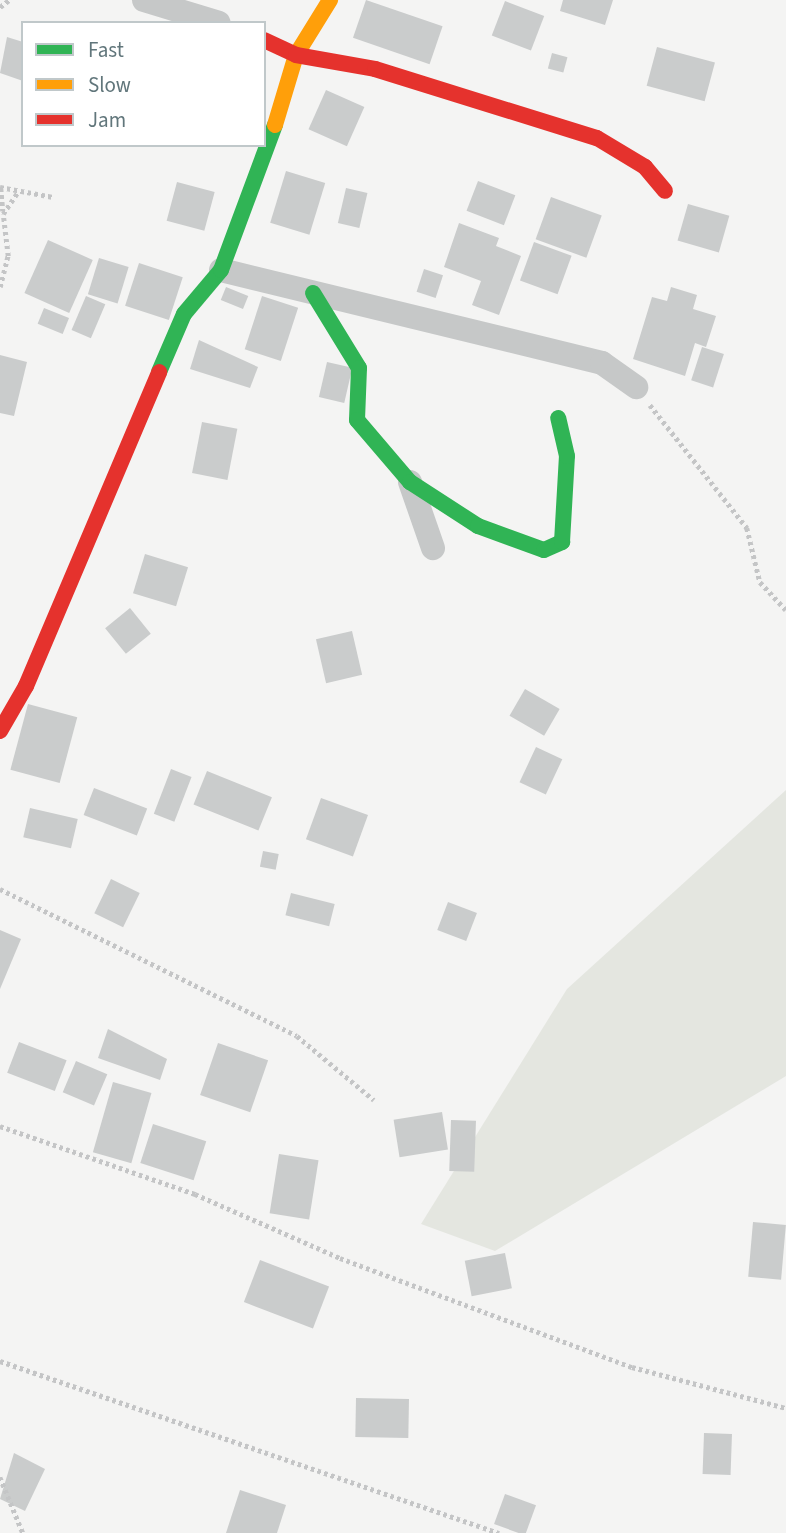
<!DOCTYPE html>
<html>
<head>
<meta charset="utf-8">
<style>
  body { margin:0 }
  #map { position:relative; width:786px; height:1533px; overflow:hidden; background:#f4f4f3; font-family:"Source Sans 3",sans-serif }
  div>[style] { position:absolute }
  .green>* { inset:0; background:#e4e6e0 }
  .building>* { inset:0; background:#cacccc; transform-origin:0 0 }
  .path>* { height:4.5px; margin-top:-2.25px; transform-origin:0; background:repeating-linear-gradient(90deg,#c4c5c6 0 3.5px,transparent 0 7px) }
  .street>* { height:24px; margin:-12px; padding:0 12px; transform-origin:12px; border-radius:12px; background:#c6c8c8 }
  .fast>* { height:16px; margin:-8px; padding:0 8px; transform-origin:8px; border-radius:8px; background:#30b455 }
  .slow>* { height:16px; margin:-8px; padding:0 8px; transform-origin:8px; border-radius:8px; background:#ff9f0a }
  .jam>* { height:16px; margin:-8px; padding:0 8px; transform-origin:8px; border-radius:8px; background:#e5322d }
  span { translate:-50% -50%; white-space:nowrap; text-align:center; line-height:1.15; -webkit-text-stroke:7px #fff; paint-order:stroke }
  .legend { position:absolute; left:21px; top:21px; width:245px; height:126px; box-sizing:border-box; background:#fff; border:2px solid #c0c8ca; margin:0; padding:9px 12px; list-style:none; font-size:21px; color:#61767b }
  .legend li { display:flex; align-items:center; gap:14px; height:35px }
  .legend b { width:35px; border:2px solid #c0c8ca }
</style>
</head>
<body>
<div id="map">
  <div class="green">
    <i style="clip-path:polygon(786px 790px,786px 1076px,495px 1251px,421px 1224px,567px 989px)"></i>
  </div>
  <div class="building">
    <i style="left:366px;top:0;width:81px;height:40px;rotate:19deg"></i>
    <i style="clip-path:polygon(563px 0,613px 0,605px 25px,560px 11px)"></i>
    <i style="left:505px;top:1px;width:42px;height:37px;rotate:21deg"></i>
    <i style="clip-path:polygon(7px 37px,23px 42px,23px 81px,0 73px)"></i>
    <i style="left:657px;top:47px;width:60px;height:40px;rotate:15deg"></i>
    <i style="left:552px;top:53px;width:16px;height:16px;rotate:15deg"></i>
    <i style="left:326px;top:90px;width:42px;height:43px;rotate:24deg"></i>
    <i style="left:286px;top:171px;width:41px;height:54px;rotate:17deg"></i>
    <i style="left:478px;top:181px;width:40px;height:32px;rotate:21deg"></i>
    <i style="left:177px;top:182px;width:39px;height:40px;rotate:15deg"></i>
    <i style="left:346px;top:188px;width:22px;height:36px;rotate:13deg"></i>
    <i style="left:551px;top:197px;width:54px;height:45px;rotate:20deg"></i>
    <i style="left:688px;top:204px;width:43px;height:38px;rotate:16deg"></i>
    <i style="clip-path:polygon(459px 223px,499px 238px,496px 246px,521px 256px,499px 315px,472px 305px,481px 281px,444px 267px)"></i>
    <i style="left:48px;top:240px;width:49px;height:58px;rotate:24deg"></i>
    <i style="left:534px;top:242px;width:40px;height:41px;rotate:20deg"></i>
    <i style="left:99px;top:258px;width:31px;height:38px;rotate:17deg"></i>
    <i style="left:139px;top:263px;width:46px;height:45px;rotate:18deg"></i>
    <i style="left:424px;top:269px;width:20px;height:24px;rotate:18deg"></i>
    <i style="left:226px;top:287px;width:24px;height:14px;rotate:22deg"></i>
    <i style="clip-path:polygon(671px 287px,697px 295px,693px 309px,716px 316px,706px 347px,695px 343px,685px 376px,633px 359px,652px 297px,667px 301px)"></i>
    <i style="left:86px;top:296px;width:21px;height:37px;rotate:23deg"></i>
    <i style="left:262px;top:296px;width:38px;height:56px;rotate:18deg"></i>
    <i style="left:44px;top:308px;width:27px;height:17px;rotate:22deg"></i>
    <i style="clip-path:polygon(199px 340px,258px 367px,250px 388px,190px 369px)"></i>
    <i style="left:702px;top:347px;width:23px;height:35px;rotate:18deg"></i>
    <i style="clip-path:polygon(0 355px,27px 362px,14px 416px,0 413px)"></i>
    <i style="left:327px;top:362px;width:26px;height:36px;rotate:13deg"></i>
    <i style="left:202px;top:422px;width:36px;height:52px;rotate:11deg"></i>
    <i style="left:145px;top:554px;width:45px;height:41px;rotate:17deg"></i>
    <i style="left:130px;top:608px;width:33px;height:32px;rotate:51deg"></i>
    <i style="left:352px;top:631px;width:45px;height:37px;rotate:77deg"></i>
    <i style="left:525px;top:689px;width:40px;height:31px;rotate:30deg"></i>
    <i style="left:28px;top:704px;width:51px;height:68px;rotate:15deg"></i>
    <i style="left:536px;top:747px;width:29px;height:39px;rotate:25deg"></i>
    <i style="left:171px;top:769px;width:22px;height:48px;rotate:21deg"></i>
    <i style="left:207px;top:771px;width:70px;height:36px;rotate:22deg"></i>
    <i style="left:94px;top:788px;width:57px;height:29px;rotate:21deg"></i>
    <i style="left:321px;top:798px;width:50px;height:44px;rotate:20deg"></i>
    <i style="left:30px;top:808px;width:49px;height:30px;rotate:13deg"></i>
    <i style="left:263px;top:851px;width:16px;height:16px;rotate:11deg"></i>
    <i style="left:111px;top:879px;width:32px;height:38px;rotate:26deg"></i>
    <i style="left:291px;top:893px;width:45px;height:23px;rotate:14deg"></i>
    <i style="left:448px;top:902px;width:31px;height:30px;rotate:21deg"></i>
    <i style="clip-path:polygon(0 930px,21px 939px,0 989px)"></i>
    <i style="clip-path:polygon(108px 1029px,167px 1059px,160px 1080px,98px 1058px)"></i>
    <i style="left:19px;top:1042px;width:51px;height:33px;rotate:21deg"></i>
    <i style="left:218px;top:1043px;width:53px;height:55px;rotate:19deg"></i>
    <i style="left:76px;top:1061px;width:34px;height:34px;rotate:23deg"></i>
    <i style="left:113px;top:1082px;width:40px;height:73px;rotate:16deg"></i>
    <i style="left:442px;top:1112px;width:38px;height:49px;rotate:81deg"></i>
    <i style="left:451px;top:1120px;width:25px;height:51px;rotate:2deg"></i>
    <i style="left:153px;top:1124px;width:56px;height:41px;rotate:18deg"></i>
    <i style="left:279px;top:1154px;width:40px;height:60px;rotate:9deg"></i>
    <i style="left:753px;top:1222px;width:33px;height:55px;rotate:5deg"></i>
    <i style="left:505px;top:1253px;width:36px;height:41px;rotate:79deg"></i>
    <i style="left:260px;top:1260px;width:74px;height:45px;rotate:21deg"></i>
    <i style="left:356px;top:1398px;width:53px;height:39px;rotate:1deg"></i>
    <i style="left:704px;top:1433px;width:28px;height:41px;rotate:2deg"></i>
    <i style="clip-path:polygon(14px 1453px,45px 1469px,25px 1511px,0 1499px)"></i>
    <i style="clip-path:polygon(240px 1490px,286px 1505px,277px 1533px,226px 1533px)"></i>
    <i style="left:505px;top:1494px;width:33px;height:32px;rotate:20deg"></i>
  </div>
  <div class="path">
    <i style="left:0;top:7px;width:11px;rotate:-38deg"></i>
    <i style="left:0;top:187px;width:54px;rotate:10.7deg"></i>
    <i style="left:1px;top:188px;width:23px;rotate:85deg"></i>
    <i style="left:0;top:287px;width:32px;rotate:-76deg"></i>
    <i style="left:8px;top:256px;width:42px;rotate:-96.8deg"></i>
    <i style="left:3px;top:214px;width:25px;rotate:-56deg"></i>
    <i style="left:650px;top:405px;width:157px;rotate:51.7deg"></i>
    <i style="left:747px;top:528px;width:56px;rotate:76.5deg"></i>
    <i style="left:760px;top:582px;width:38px;rotate:47deg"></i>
    <i style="left:0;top:889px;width:331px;rotate:26.3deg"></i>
    <i style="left:297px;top:1036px;width:100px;rotate:39.7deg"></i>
    <i style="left:0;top:1126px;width:207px;rotate:19.2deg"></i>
    <i style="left:195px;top:1194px;width:158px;rotate:23.8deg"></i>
    <i style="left:340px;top:1258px;width:312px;rotate:20.5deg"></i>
    <i style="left:632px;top:1367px;width:159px;rotate:14.9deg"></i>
    <i style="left:0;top:1361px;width:528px;rotate:19.02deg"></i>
    <i style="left:0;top:1477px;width:61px;rotate:67.7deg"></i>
  </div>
  <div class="street">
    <i style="left:144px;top:0;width:78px;rotate:17deg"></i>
    <i style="left:221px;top:270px;width:392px;rotate:13.7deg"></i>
    <i style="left:602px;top:363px;width:42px;rotate:35.2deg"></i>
    <i style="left:410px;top:482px;width:70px;rotate:70.8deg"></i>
  </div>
  <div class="fast">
    <i style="left:313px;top:293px;width:88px;rotate:58.5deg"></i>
    <i style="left:359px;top:368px;width:52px;rotate:92.2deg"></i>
    <i style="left:357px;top:420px;width:82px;rotate:49.5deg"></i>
    <i style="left:410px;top:482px;width:81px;rotate:32.9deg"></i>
    <i style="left:478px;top:526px;width:70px;rotate:20deg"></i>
    <i style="left:544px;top:550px;width:20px;rotate:-24deg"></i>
    <i style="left:562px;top:542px;width:86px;rotate:-86.7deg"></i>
    <i style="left:567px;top:456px;width:39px;rotate:-103deg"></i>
    <i style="left:159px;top:372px;width:63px;rotate:-66.7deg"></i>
    <i style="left:184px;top:314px;width:57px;rotate:-49.9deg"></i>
    <i style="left:221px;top:270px;width:155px;rotate:-69.6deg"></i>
  </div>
  <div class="slow">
    <i style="left:275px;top:125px;width:73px;rotate:-73.3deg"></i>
    <i style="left:296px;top:55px;width:65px;rotate:-58.3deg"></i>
  </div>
  <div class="jam">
    <i style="left:264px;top:40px;width:35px;rotate:25deg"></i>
    <i style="left:296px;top:55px;width:80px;rotate:10deg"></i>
    <i style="left:375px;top:69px;width:232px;rotate:17.3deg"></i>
    <i style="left:597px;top:138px;width:56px;rotate:31.1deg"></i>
    <i style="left:645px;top:167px;width:31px;rotate:50deg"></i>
    <i style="left:0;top:731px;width:52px;rotate:-60deg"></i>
    <i style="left:26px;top:686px;width:341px;rotate:-67deg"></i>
  </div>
  <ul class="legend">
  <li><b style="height:9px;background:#30b455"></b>Fast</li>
  <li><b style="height:9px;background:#ff9f0a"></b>Slow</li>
  <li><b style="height:9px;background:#e5322d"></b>Jam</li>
  </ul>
</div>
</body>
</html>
